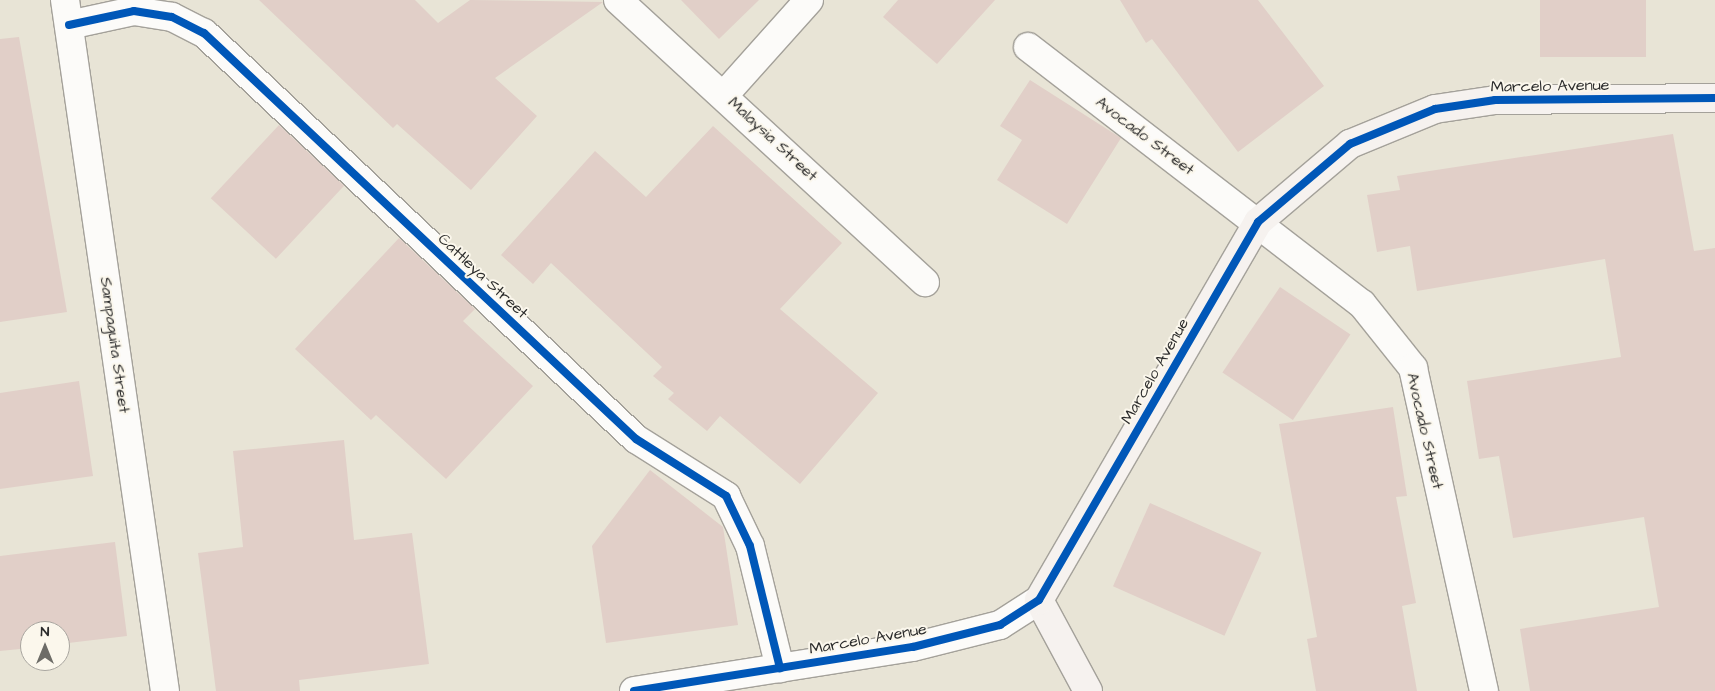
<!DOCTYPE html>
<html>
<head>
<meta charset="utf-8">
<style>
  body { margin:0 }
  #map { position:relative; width:1715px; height:691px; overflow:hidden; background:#e8e4d6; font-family:"Architects Daughter",sans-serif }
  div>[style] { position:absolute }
  .building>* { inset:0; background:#e1cfc8; transform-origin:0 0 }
  .roads { filter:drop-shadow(1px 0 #a4a19a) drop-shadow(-1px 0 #a4a19a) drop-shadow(0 1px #a4a19a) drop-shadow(0 -1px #a4a19a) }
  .street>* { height:28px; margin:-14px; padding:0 14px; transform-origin:14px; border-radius:14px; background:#fcfbf9 }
  .secondary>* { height:28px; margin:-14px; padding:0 14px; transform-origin:14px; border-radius:14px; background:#f6f2ef }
  .cycleway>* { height:8px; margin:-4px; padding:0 4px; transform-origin:4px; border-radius:4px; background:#0057b8 }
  span { translate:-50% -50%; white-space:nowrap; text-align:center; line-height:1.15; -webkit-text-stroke:4px #fbf7ec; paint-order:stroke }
  .street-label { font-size:16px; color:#2b2b2b }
  .north { position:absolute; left:20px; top:621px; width:50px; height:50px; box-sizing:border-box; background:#fbf7ec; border:1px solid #a8a59f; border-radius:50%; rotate:0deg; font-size:14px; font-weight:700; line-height:20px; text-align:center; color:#2b2b2b }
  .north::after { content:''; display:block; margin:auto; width:18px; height:22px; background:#6d6c67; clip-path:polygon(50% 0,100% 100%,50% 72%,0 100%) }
</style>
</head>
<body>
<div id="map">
  <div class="building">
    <i style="clip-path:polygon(259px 0,415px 0,438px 23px,470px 0,603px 2px,495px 78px,537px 116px,471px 190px,397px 124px,393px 128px)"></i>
    <i style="clip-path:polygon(681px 0,759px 0,719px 39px)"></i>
    <i style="clip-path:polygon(898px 0,995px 0,937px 64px,883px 17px)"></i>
    <i style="clip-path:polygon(1120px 0,1258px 0,1324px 86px,1238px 152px,1152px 39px,1146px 43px)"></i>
    <i style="left:1540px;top:0;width:106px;height:57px"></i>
    <i style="clip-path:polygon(19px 37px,67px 312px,0 322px,0 39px)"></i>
    <i style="clip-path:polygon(1030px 80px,1121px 138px,1067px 224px,997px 180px,1022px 140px,1000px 126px)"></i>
    <i style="left:279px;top:125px;width:89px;height:100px;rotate:43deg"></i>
    <i style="clip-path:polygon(713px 126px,842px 243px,780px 309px,878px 393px,800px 484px,720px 416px,707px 431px,668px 399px,674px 393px,653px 376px,662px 367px,551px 263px,533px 284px,501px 255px,595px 151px,646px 197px)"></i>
    <i style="clip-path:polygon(1673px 134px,1694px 251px,1715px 248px,1715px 691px,1530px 691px,1520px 629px,1659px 607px,1644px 517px,1513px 538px,1499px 456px,1479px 459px,1467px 381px,1621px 357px,1605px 259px,1417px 291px,1410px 246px,1377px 252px,1367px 195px,1400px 190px,1397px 176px)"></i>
    <i style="clip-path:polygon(399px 238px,475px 309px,463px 321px,533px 386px,446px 479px,376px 415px,371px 420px,295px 349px)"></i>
    <i style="left:1280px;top:287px;width:85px;height:103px;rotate:34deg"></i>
    <i style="clip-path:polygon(79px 381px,93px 476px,0 489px,0 393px)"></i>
    <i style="clip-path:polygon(1393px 407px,1407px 496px,1396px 497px,1416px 603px,1402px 606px,1417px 691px,1316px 691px,1307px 639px,1317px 637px,1279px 424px)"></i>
    <i style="clip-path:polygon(344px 440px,354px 540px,412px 533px,429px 664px,299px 680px,300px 691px,216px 691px,198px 553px,243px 547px,233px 451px)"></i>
    <i style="clip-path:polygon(650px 470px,723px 527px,738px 625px,606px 643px,592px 546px)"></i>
    <i style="left:1150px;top:503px;width:122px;height:91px;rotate:24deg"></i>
    <i style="clip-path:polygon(115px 542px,127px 636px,60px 644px,60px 631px,30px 631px,30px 648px,0 651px,0 556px)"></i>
  </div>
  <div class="roads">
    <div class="street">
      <i style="left:65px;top:0;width:698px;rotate:81.77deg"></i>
      <i style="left:618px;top:0;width:417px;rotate:42.6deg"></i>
      <i style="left:69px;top:25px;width:66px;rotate:-12.2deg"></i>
      <i style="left:134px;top:11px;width:38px;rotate:9deg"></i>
      <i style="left:172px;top:17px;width:36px;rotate:27deg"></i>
      <i style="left:204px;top:33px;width:593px;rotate:43.22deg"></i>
      <i style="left:636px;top:439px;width:107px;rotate:32.3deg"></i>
      <i style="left:726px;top:496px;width:55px;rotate:64.4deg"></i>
      <i style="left:750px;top:546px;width:126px;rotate:76.2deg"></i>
      <i style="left:1028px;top:47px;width:421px;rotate:37.6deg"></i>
      <i style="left:1362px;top:304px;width:82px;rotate:51.4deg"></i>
      <i style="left:1413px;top:368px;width:331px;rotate:77.6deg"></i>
      <i style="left:725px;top:94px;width:126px;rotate:-48.2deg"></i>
      <i style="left:634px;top:691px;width:282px;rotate:-9deg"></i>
      <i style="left:913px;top:647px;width:90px;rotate:-14.2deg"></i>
      <i style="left:1000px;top:625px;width:46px;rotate:-32.7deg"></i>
    </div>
    <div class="secondary">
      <i style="left:1088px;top:691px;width:103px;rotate:-118.3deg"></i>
      <i style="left:1039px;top:600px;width:437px;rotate:-59.9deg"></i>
      <i style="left:1258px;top:222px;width:121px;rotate:-40.3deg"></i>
      <i style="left:1350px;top:144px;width:92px;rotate:-22.4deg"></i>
      <i style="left:1435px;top:109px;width:61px;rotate:-8.5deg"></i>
      <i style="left:1495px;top:100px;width:220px;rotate:-0.5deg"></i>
    </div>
  </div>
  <div class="cycleway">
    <i style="left:69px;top:25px;width:66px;rotate:-12.2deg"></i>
    <i style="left:134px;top:11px;width:38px;rotate:9deg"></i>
    <i style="left:172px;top:17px;width:36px;rotate:27deg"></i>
    <i style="left:204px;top:33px;width:593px;rotate:43.22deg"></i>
    <i style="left:636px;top:439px;width:107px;rotate:32.3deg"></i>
    <i style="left:726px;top:496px;width:55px;rotate:64.4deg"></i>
    <i style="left:750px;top:546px;width:126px;rotate:76.2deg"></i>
    <i style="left:634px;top:691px;width:282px;rotate:-9deg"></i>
    <i style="left:913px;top:647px;width:90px;rotate:-14.2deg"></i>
    <i style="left:1000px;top:625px;width:46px;rotate:-32.7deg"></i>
    <i style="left:1039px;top:600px;width:437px;rotate:-59.9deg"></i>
    <i style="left:1258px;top:222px;width:121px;rotate:-40.3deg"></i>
    <i style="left:1350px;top:144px;width:92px;rotate:-22.4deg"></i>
    <i style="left:1435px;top:109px;width:61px;rotate:-8.5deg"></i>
    <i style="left:1495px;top:100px;width:220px;rotate:-0.5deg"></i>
  </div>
  <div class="street-label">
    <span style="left:1550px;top:86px;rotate:-1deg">Marcelo Avenue</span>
    <span style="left:1145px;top:136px;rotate:37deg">Avocado Street</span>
    <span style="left:773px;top:139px;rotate:43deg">Malaysia Street</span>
    <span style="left:483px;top:276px;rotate:43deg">Cattleya Street</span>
    <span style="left:115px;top:345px;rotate:82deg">Sampaguita Street</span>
    <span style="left:1155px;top:371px;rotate:-60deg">Marcelo Avenue</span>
    <span style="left:1425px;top:431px;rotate:77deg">Avocado Street</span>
    <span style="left:868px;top:639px;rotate:-10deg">Marcelo Avenue</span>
  </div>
  <div class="north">N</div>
</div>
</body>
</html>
